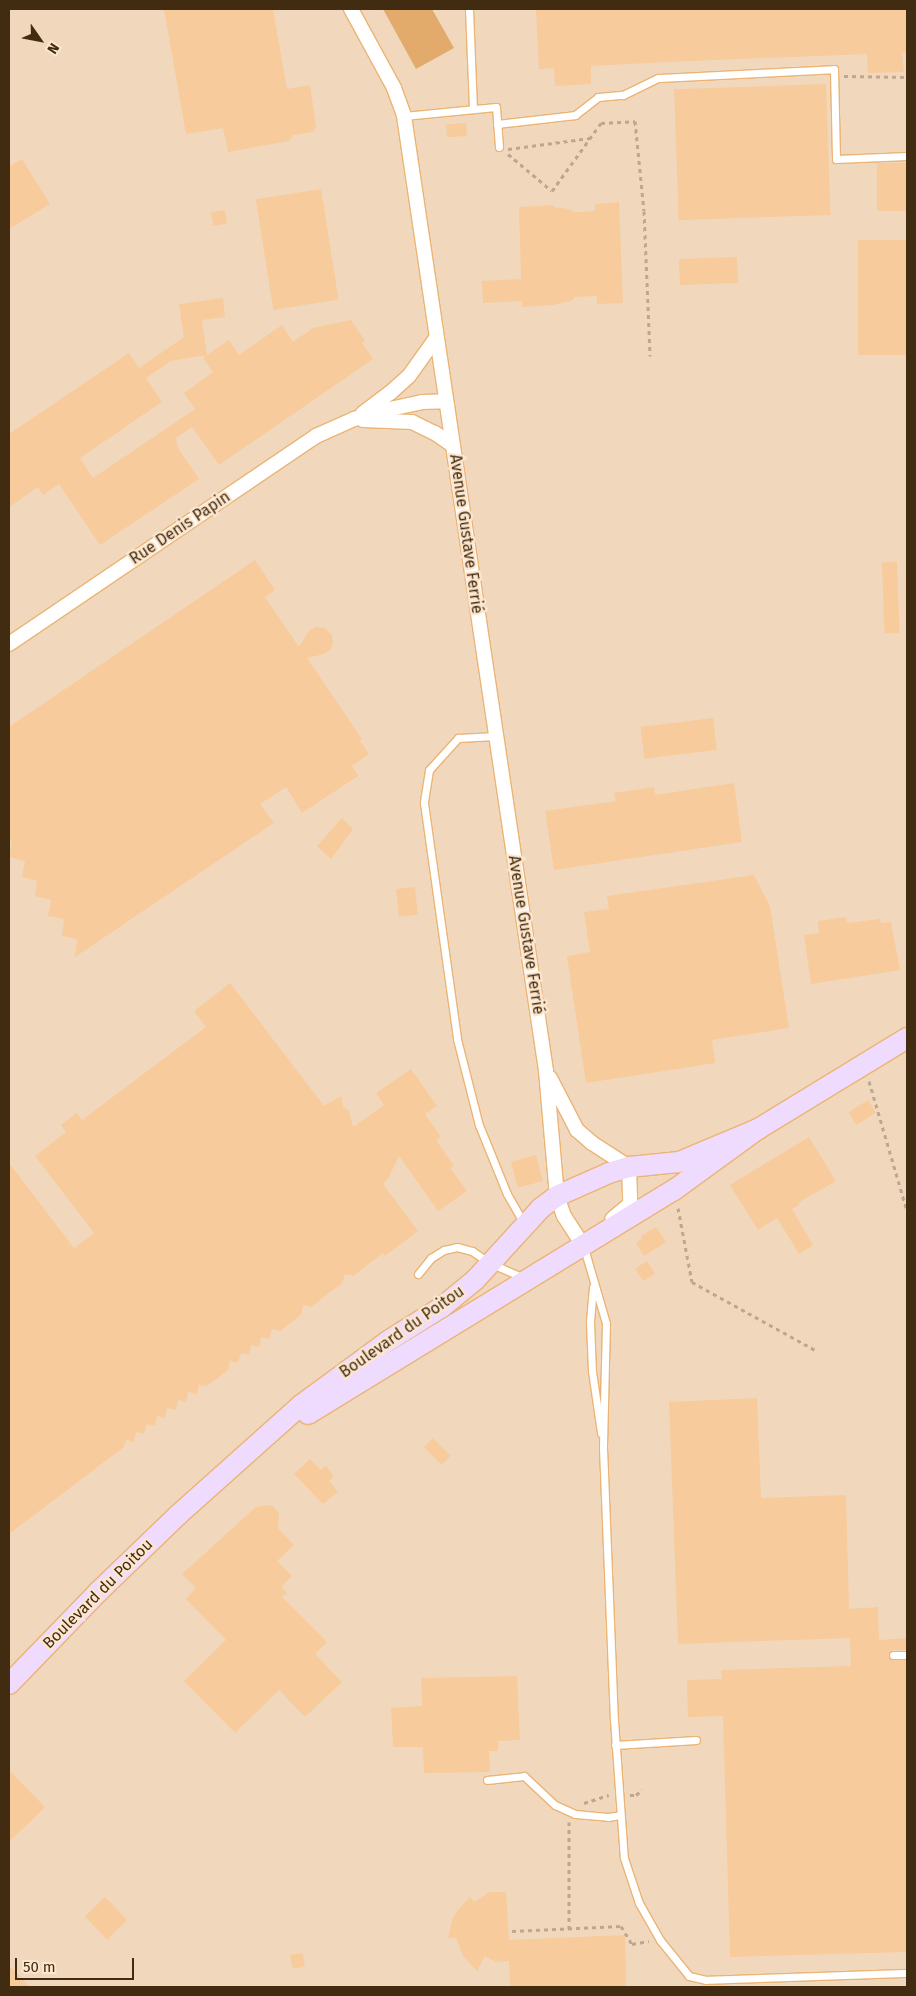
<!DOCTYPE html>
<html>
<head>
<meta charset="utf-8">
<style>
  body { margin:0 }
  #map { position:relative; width:916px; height:1996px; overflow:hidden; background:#fde6ce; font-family:"Fira Sans",sans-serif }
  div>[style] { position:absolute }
  .built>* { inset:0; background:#f1d8bd; transform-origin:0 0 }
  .green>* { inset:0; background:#e3ab6b }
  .building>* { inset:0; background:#f7cb9c; transform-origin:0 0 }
  .path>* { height:3px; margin-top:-1.5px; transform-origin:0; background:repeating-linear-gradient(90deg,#bea78e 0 4px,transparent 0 8px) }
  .roads { filter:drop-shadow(1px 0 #ebb474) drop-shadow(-1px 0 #ebb474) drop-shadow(0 1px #ebb474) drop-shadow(0 -1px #ebb474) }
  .service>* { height:7px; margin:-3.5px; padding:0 3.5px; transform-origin:3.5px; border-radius:3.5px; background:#fff }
  .minor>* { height:14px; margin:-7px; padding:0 7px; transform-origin:7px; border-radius:7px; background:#fff }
  .secondary>* { height:20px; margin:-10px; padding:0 10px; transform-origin:10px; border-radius:10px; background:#efdbfe }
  span { translate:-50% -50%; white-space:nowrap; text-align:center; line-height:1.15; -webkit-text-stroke:4.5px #fde6ce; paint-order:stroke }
  .street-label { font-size:16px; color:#422c11 }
  .frame { position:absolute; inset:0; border:10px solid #422c11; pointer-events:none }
  .north { position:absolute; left:15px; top:15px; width:50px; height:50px; -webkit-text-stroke:4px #fde6ce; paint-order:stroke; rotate:123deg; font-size:14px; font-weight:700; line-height:20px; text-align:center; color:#422c11 }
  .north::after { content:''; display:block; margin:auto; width:18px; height:22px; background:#422c11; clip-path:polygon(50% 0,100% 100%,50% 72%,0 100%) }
  .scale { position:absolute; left:15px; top:1958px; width:119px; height:22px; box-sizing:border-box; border:2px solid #422c11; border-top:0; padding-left:6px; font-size:15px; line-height:18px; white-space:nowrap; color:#422c11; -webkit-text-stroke:4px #fde6ce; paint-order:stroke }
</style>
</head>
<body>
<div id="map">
  <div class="built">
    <i style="left:9px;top:9px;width:898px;height:1978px"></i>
  </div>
  <div class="green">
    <i style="clip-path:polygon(383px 9px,432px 9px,454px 48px,416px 69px)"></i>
  </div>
  <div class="building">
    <i style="clip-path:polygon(164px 9px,273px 9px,287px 89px,310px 85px,316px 127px,313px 132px,293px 135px,289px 141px,228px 152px,223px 128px,186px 134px)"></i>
    <i style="clip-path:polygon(536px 9px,907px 9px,907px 52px,902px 53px,904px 72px,868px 73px,867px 54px,667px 62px,591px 66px,591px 84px,555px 86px,554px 68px,539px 69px)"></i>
    <i style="left:826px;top:84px;width:131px;height:152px;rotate:88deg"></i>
    <i style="left:466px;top:123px;width:13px;height:20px;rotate:86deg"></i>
    <i style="clip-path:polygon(22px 159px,50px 204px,9px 229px,9px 167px)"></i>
    <i style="left:907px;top:163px;width:48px;height:30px;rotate:90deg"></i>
    <i style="left:321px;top:189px;width:112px;height:66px;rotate:81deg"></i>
    <i style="clip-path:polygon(619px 202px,623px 303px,597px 304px,597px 296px,575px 297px,571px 301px,553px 305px,522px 307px,522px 301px,483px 303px,482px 281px,521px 279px,519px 207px,554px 205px,554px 207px,569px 209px,574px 212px,583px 212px,595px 211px,595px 204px)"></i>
    <i style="left:225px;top:210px;width:14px;height:14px;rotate:82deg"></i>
    <i style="left:907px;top:240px;width:115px;height:49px;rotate:90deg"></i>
    <i style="left:737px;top:257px;width:26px;height:58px;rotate:88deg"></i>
    <i style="clip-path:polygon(223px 298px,225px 317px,202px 320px,207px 355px,171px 361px,146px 378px,162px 402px,80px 458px,93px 478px,195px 409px,184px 393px,213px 372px,203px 358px,229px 340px,239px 355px,282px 325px,293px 342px,313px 328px,351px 320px,365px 341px,362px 343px,373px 359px,219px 465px,192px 427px,176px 438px,178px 448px,199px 479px,100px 545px,59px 484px,43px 495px,38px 487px,9px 507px,9px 434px,129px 353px,139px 368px,184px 337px,179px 304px)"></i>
    <i style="clip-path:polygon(255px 560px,275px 590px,265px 597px,299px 647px,308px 632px,315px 627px,325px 628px,332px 635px,333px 643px,330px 650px,324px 654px,307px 658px,362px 739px,360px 741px,369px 754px,352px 766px,358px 776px,302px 813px,286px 787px,260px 804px,274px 823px,75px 957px,77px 939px,62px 936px,64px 919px,48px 916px,51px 900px,35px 896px,37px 881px,22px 877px,25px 861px,9px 857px,12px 841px,9px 840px,9px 727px)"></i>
    <i style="left:897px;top:562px;width:71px;height:15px;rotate:88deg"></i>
    <i style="left:713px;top:718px;width:32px;height:73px;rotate:83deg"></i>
    <i style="clip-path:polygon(734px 783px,742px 842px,554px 870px,545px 811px,616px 801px,614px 793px,654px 787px,655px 795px)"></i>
    <i style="clip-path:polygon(342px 818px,353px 829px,331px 859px,317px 846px)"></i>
    <i style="clip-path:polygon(754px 875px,770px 906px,789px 1028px,712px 1040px,715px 1063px,586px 1083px,567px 956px,590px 952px,584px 912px,609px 909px,607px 896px)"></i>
    <i style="left:415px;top:887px;width:28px;height:19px;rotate:84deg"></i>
    <i style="clip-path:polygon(846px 917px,847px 923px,880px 919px,881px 923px,891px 922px,900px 970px,811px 984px,804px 935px,819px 933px,818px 921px)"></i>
    <i style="clip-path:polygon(230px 983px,324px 1106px,341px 1096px,343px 1107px,349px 1111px,353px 1127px,384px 1105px,376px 1093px,411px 1069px,437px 1106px,425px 1114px,441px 1137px,436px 1140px,454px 1166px,450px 1168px,467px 1191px,438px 1211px,399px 1156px,389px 1177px,383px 1184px,418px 1231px,385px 1256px,383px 1253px,353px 1276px,345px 1274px,342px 1283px,311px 1307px,303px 1305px,301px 1315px,280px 1331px,272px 1329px,269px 1339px,261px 1337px,259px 1347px,251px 1345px,249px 1355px,241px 1353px,238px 1363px,230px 1361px,228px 1370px,207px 1386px,199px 1385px,197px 1394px,188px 1392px,186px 1402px,178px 1400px,176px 1410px,167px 1408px,165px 1418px,157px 1416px,155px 1426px,147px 1424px,144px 1434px,136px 1432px,134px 1442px,126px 1440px,124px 1447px,9px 1534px,9px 1163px,74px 1248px,94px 1233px,35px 1156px,66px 1132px,61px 1125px,77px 1113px,82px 1120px,206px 1027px,194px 1011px)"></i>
    <i style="left:868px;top:1100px;width:15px;height:23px;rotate:58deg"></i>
    <i style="clip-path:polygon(809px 1137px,836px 1181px,798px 1203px,799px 1205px,792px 1209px,813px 1245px,799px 1254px,777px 1218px,758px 1230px,730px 1185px)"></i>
    <i style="left:536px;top:1155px;width:27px;height:26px;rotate:75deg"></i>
    <i style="clip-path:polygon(656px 1227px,666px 1242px,644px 1256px,636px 1243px,642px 1239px,641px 1236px)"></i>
    <i style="left:647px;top:1261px;width:15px;height:14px;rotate:58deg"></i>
    <i style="clip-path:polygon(757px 1398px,761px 1498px,846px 1495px,849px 1609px,878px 1607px,879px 1640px,907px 1638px,907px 1650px,893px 1650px,888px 1655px,891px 1660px,907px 1660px,907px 1952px,730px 1957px,723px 1716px,688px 1717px,687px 1680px,722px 1679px,721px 1670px,851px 1666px,850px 1638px,678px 1644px,669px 1402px)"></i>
    <i style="left:433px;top:1438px;width:25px;height:13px;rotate:45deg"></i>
    <i style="clip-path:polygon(310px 1459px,321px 1470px,326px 1466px,334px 1476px,329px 1481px,338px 1492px,323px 1504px,294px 1474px)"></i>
    <i style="clip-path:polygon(271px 1505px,279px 1513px,278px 1528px,294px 1545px,277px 1561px,292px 1576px,281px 1587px,287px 1593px,282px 1597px,327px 1642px,315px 1654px,342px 1682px,305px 1717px,279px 1690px,235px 1733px,184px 1681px,226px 1640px,186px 1599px,196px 1588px,182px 1574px,256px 1507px)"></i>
    <i style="clip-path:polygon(517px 1676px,520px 1740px,498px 1741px,498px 1751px,489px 1751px,490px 1772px,424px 1773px,423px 1747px,393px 1747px,391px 1708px,422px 1706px,421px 1678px)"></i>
    <i style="clip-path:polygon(9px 1770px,45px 1807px,9px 1842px)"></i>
    <i style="clip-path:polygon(490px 1892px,506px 1892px,509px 1940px,625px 1935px,626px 1987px,510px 1987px,509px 1961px,496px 1962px,485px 1956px,477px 1971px,463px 1956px,456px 1938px,448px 1938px,452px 1920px,457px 1911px,470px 1897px,474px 1902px)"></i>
    <i style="left:105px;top:1897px;width:32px;height:28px;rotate:46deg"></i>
    <i style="left:303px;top:1953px;width:14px;height:13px;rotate:82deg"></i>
    <i style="clip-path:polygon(9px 1965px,30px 1987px,9px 1987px)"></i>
  </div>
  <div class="path">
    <i style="left:844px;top:76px;width:63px;rotate:0.9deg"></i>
    <i style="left:508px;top:149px;width:83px;rotate:-7.6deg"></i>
    <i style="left:508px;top:154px;width:57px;rotate:40.1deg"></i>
    <i style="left:552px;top:191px;width:84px;rotate:-54.2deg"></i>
    <i style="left:601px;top:123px;width:34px;rotate:-3deg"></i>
    <i style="left:635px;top:121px;width:90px;rotate:84.3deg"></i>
    <i style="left:644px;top:211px;width:145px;rotate:87.6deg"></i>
    <i style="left:869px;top:1081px;width:135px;rotate:73.7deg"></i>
    <i style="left:678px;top:1208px;width:75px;rotate:79.3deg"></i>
    <i style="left:692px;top:1282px;width:143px;rotate:28.9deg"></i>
    <i style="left:630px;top:1795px;width:6px"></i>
    <i style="left:636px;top:1795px;width:8px;rotate:-40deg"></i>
    <i style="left:584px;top:1803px;width:26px;rotate:-18deg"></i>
    <i style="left:569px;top:1822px;width:107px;rotate:90deg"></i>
    <i style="left:512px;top:1931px;width:109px;rotate:-2.6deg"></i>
    <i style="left:621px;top:1926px;width:21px;rotate:59deg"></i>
    <i style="left:632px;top:1944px;width:17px;rotate:-10deg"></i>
  </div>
  <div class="roads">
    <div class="service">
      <i style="left:469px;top:9px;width:100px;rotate:87.7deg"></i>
      <i style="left:404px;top:116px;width:92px;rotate:-5.6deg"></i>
      <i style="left:496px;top:107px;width:40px;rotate:85.7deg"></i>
      <i style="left:497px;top:124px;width:79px;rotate:-6.6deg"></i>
      <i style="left:575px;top:115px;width:29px;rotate:-38deg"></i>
      <i style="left:598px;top:97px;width:25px;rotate:-5deg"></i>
      <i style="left:623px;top:95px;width:39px;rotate:-26deg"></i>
      <i style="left:658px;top:78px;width:176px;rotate:-2.9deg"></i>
      <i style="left:834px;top:69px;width:90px;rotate:88.7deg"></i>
      <i style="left:836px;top:159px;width:71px;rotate:-2.4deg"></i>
      <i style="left:495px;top:736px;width:37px;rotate:177deg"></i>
      <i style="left:458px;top:738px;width:43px;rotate:132.2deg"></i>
      <i style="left:429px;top:770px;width:33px;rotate:99deg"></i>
      <i style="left:424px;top:803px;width:238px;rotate:82deg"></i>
      <i style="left:457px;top:1039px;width:89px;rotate:75.7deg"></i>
      <i style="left:479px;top:1125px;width:74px;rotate:67.9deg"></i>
      <i style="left:507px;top:1194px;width:34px;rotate:60deg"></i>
      <i style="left:584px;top:1248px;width:78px;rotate:73.7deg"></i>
      <i style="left:606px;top:1323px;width:125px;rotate:91.4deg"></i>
      <i style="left:603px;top:1448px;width:272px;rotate:87.7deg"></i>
      <i style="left:614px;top:1720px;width:138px;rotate:85.9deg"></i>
      <i style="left:624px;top:1858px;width:47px;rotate:71.6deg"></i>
      <i style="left:639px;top:1903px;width:43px;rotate:60.4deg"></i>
      <i style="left:660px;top:1940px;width:46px;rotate:51.1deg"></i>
      <i style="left:689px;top:1976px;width:17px;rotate:13deg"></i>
      <i style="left:706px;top:1980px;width:201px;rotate:-2deg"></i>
      <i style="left:418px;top:1274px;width:21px;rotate:-51deg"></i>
      <i style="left:431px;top:1258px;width:15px;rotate:-32deg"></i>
      <i style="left:444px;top:1250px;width:13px;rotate:-13deg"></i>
      <i style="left:457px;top:1247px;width:16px;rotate:15deg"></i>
      <i style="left:472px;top:1251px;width:22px;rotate:34deg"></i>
      <i style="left:490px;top:1263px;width:36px;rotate:24deg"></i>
      <i style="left:593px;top:1287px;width:35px;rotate:95deg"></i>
      <i style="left:590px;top:1322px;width:49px;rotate:87.7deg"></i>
      <i style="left:592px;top:1371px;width:63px;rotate:81.7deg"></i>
      <i style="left:893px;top:1655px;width:14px"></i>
      <i style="left:615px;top:1745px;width:81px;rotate:-3.5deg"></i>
      <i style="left:487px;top:1780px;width:37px;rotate:-6deg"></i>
      <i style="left:524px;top:1776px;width:42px;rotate:43.1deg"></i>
      <i style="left:555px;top:1805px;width:22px;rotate:24deg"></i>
      <i style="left:575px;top:1814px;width:33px;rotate:5deg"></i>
      <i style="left:608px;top:1817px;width:12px;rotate:-9deg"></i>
    </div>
    <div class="minor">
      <i style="left:351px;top:9px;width:90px;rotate:61.4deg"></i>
      <i style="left:394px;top:88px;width:30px;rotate:70deg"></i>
      <i style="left:404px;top:116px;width:965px;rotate:81.54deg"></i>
      <i style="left:546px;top:1071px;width:125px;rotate:85deg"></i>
      <i style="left:557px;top:1196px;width:21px;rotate:71deg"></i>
      <i style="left:564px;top:1216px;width:35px;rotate:57deg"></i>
      <i style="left:363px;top:413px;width:34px;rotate:-37deg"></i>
      <i style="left:390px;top:393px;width:25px;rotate:-42deg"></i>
      <i style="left:409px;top:376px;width:47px;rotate:-54.6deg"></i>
      <i style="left:363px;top:420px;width:49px;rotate:2.3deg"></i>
      <i style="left:412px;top:422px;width:25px;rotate:26deg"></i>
      <i style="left:435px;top:433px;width:21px;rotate:35deg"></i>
      <i style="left:9px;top:644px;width:371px;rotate:-34.1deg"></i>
      <i style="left:316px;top:436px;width:42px;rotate:-24.1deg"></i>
      <i style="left:354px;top:419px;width:32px;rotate:-16deg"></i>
      <i style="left:385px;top:410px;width:38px;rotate:-12deg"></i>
      <i style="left:422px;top:402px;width:24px;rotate:-2deg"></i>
      <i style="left:550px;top:1078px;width:59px;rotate:62.6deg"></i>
      <i style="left:577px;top:1130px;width:20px;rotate:41deg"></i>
      <i style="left:592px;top:1143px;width:44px;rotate:33deg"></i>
      <i style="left:629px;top:1167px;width:37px;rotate:88deg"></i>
      <i style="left:630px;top:1204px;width:23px;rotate:140deg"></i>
    </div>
    <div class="secondary">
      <i style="left:308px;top:1414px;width:429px;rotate:-31.5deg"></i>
      <i style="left:674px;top:1190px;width:104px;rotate:-36deg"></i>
      <i style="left:758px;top:1129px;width:175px;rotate:-31.4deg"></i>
      <i style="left:9px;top:1684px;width:128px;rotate:-45.9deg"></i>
      <i style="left:98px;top:1592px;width:111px;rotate:-43.9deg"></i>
      <i style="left:178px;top:1515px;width:165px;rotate:-41.8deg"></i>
      <i style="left:301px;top:1405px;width:108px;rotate:-36.3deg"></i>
      <i style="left:388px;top:1341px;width:64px;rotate:-32.2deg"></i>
      <i style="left:442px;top:1307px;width:43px;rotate:-39.3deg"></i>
      <i style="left:475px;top:1280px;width:98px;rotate:-47.5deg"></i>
      <i style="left:541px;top:1208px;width:20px;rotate:-37deg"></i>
      <i style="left:557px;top:1196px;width:57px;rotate:-23.9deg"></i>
      <i style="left:609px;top:1173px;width:21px;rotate:-17deg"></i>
      <i style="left:629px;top:1167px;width:50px;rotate:-5.7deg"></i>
      <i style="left:679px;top:1162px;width:86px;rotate:-22.7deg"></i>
    </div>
  </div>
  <div class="street-label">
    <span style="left:180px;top:528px;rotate:-34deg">Rue Denis Papin</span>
    <span style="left:466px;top:534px;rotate:82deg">Avenue Gustave Ferrié</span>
    <span style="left:526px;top:935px;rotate:81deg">Avenue Gustave Ferrié</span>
    <span style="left:402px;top:1332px;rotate:-35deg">Boulevard du Poitou</span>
    <span style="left:98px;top:1594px;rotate:-45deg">Boulevard du Poitou</span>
  </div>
  <div class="frame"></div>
  <div class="north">N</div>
  <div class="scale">50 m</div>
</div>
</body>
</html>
